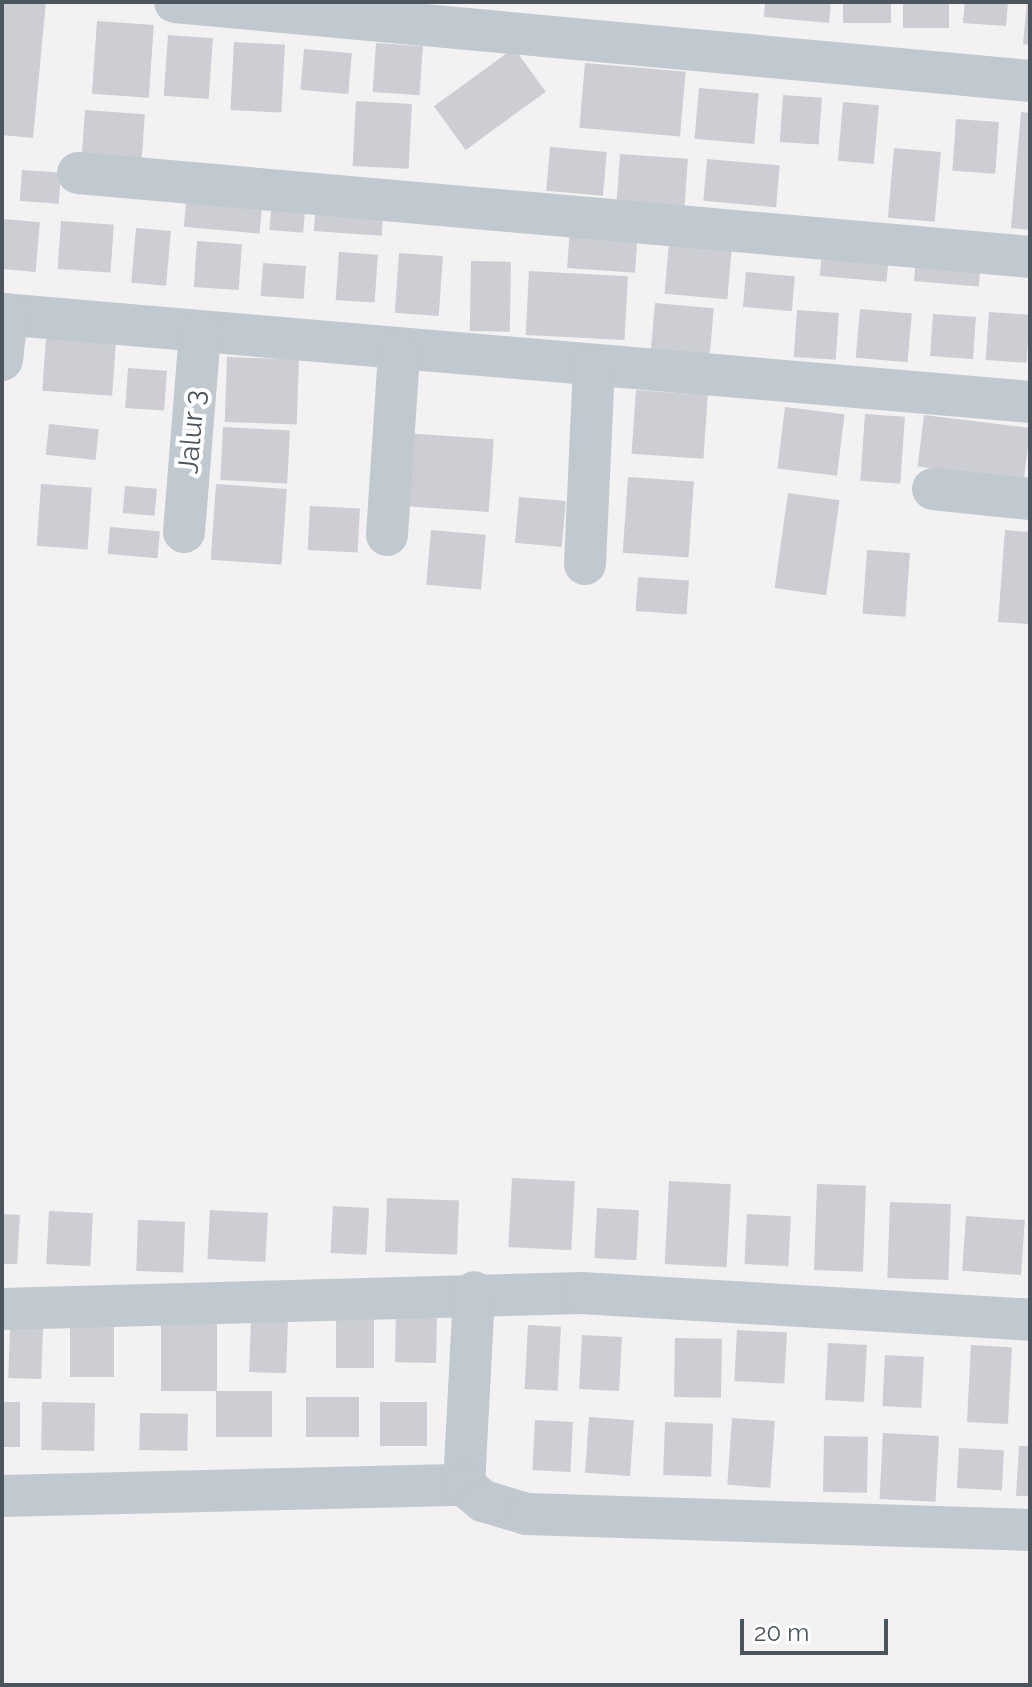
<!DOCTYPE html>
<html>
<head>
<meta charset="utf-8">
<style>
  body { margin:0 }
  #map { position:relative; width:1032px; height:1687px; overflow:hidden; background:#f3f1f1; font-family:Raleway,sans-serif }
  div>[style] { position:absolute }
  .building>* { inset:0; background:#ccced3; transform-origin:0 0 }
  .street>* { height:42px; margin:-21px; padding:0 21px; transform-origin:21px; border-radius:21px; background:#c0c9cf }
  span { translate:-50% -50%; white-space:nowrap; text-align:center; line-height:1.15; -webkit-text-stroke:8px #fff; paint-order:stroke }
  .street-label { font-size:28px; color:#4a555e }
  .frame { position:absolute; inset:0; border:4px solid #4a555e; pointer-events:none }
  .scale { position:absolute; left:740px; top:1619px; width:148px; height:36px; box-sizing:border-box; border:4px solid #4a555e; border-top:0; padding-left:10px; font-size:24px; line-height:28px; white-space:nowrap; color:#4a555e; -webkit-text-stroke:6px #fff; paint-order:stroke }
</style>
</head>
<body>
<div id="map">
  <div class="building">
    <i style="clip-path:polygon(2px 2px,46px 2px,33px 138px,2px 135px)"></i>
    <i style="clip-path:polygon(765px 2px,831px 2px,829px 23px,764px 17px)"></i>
    <i style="left:843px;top:2px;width:48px;height:21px"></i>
    <i style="left:903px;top:2px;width:46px;height:26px"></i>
    <i style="clip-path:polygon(965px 2px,1008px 2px,1006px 26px,963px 23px)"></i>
    <i style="clip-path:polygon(1027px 2px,1030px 2px,1030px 45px,1023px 44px)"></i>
    <i style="left:97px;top:21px;width:57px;height:73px;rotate:4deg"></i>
    <i style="left:168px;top:35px;width:45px;height:61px;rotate:4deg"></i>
    <i style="left:234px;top:42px;width:51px;height:68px;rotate:3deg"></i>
    <i style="left:376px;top:43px;width:47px;height:49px;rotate:4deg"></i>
    <i style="left:514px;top:48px;width:54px;height:99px;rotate:54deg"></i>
    <i style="left:304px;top:49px;width:48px;height:41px;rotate:5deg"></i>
    <i style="left:585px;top:63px;width:101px;height:65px;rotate:5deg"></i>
    <i style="left:699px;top:88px;width:60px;height:51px;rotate:5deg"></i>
    <i style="left:783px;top:95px;width:39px;height:47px;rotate:4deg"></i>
    <i style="left:356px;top:101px;width:56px;height:65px;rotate:3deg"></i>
    <i style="left:843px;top:102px;width:36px;height:59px;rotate:5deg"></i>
    <i style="left:85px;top:110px;width:60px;height:48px;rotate:4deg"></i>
    <i style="clip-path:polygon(1021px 112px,1030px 113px,1030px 230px,1011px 228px)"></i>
    <i style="left:956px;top:119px;width:43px;height:52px;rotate:4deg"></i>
    <i style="left:550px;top:147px;width:57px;height:44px;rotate:5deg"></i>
    <i style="left:894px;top:148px;width:47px;height:70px;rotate:5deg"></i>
    <i style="left:620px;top:154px;width:68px;height:48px;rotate:4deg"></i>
    <i style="left:707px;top:159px;width:73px;height:42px;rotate:5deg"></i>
    <i style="left:22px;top:170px;width:39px;height:31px;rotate:4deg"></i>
    <i style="left:187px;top:191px;width:76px;height:36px;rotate:5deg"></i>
    <i style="left:272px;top:199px;width:34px;height:31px;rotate:5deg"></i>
    <i style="left:316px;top:200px;width:68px;height:31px;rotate:4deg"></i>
    <i style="left:4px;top:219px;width:36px;height:50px;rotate:5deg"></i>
    <i style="left:61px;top:221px;width:53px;height:48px;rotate:4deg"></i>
    <i style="left:570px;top:227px;width:68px;height:41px;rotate:4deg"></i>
    <i style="left:136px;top:228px;width:35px;height:55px;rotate:5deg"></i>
    <i style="left:197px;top:241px;width:45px;height:46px;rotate:4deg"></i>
    <i style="left:669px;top:243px;width:63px;height:51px;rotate:5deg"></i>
    <i style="left:822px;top:250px;width:67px;height:26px;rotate:5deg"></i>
    <i style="left:339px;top:252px;width:39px;height:48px;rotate:4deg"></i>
    <i style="left:399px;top:253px;width:44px;height:60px;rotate:4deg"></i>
    <i style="left:916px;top:258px;width:65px;height:23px;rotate:5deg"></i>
    <i style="left:471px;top:261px;width:40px;height:70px;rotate:1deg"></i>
    <i style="left:263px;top:263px;width:43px;height:33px;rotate:4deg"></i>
    <i style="left:529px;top:271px;width:99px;height:64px;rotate:3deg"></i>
    <i style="left:746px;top:272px;width:49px;height:35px;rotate:5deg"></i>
    <i style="left:655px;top:303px;width:59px;height:49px;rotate:5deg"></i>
    <i style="left:860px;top:309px;width:52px;height:49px;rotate:5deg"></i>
    <i style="left:797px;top:310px;width:42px;height:47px;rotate:4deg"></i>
    <i style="left:989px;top:312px;width:41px;height:48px;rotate:4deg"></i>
    <i style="left:933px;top:314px;width:43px;height:42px;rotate:4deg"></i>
    <i style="left:46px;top:338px;width:70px;height:53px;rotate:4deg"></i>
    <i style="left:227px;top:357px;width:72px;height:65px;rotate:2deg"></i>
    <i style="left:128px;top:368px;width:39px;height:40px;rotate:4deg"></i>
    <i style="left:636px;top:390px;width:72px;height:64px;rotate:4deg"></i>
    <i style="left:785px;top:407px;width:60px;height:62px;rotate:7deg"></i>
    <i style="left:865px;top:414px;width:40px;height:67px;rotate:4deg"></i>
    <i style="left:924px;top:415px;width:107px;height:52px;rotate:7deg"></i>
    <i style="left:49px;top:424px;width:50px;height:31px;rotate:6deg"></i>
    <i style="left:223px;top:427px;width:67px;height:53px;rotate:3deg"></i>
    <i style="left:405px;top:433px;width:89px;height:73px;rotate:4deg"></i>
    <i style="left:628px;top:477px;width:66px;height:76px;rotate:4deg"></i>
    <i style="left:41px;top:484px;width:51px;height:62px;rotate:4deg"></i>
    <i style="left:216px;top:484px;width:71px;height:76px;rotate:4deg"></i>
    <i style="left:125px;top:486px;width:32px;height:27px;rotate:5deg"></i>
    <i style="left:788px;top:493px;width:52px;height:96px;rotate:8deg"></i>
    <i style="left:519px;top:497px;width:47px;height:46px;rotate:5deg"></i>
    <i style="left:310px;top:506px;width:50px;height:44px;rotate:3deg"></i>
    <i style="left:110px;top:527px;width:50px;height:27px;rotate:5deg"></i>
    <i style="left:431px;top:530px;width:55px;height:55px;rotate:5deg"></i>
    <i style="clip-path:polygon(1005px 530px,1030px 532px,1030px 624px,998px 622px)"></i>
    <i style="left:867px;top:550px;width:43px;height:64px;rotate:4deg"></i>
    <i style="left:638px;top:577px;width:51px;height:34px;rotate:4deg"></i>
    <i style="left:512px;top:1178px;width:63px;height:69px;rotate:3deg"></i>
    <i style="left:669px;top:1181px;width:62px;height:83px;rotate:3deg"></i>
    <i style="left:817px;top:1184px;width:49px;height:86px;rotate:2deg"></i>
    <i style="left:387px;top:1198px;width:72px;height:54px;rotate:2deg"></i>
    <i style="left:890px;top:1202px;width:61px;height:76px;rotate:2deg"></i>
    <i style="left:333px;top:1206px;width:36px;height:47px;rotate:3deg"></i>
    <i style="left:597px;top:1208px;width:42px;height:50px;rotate:3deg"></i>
    <i style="left:210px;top:1210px;width:58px;height:49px;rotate:3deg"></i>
    <i style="left:49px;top:1211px;width:44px;height:53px;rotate:3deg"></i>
    <i style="clip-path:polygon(2px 1214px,20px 1215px,17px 1264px,2px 1264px)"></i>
    <i style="left:747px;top:1214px;width:44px;height:50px;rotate:3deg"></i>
    <i style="left:966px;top:1216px;width:59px;height:55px;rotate:4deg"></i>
    <i style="left:138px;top:1220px;width:47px;height:51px;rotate:2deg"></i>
    <i style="left:437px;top:1309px;width:54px;height:41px;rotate:91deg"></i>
    <i style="left:161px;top:1317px;width:56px;height:74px"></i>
    <i style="left:336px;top:1318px;width:38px;height:50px"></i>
    <i style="left:70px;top:1319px;width:44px;height:58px"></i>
    <i style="left:251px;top:1319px;width:37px;height:53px;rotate:2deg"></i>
    <i style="left:528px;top:1325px;width:33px;height:64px;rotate:3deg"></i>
    <i style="left:10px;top:1327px;width:33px;height:51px;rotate:2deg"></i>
    <i style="left:737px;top:1330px;width:50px;height:51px;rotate:3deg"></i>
    <i style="left:582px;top:1335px;width:40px;height:54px;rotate:3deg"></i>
    <i style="left:675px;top:1338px;width:47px;height:59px;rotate:1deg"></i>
    <i style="left:828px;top:1343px;width:39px;height:57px;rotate:3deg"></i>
    <i style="left:971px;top:1345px;width:41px;height:77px;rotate:3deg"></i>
    <i style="left:885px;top:1355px;width:39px;height:51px;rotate:3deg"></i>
    <i style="left:216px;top:1391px;width:56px;height:46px"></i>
    <i style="left:306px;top:1397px;width:53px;height:40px"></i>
    <i style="left:2px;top:1402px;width:18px;height:45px"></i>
    <i style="left:380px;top:1402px;width:47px;height:44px"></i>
    <i style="left:95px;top:1403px;width:48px;height:53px;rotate:91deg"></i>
    <i style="left:140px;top:1413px;width:48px;height:37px;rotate:1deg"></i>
    <i style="left:589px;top:1417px;width:45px;height:56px;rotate:4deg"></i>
    <i style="left:732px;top:1418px;width:43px;height:67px;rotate:4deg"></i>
    <i style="left:535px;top:1420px;width:38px;height:50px;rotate:3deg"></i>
    <i style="left:665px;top:1422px;width:48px;height:53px;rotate:2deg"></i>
    <i style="left:883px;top:1433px;width:56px;height:66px;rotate:3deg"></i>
    <i style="left:824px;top:1436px;width:44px;height:56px;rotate:1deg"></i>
    <i style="clip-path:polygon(1019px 1446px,1030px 1446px,1030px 1496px,1016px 1496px)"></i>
    <i style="left:959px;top:1448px;width:45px;height:40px;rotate:3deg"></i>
  </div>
  <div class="street">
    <i style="left:175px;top:2px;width:859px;rotate:5.28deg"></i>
    <i style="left:78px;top:173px;width:956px;rotate:5.04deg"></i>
    <i style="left:2px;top:314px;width:1032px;rotate:4.89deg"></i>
    <i style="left:2px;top:360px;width:46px;rotate:-83.8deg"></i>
    <i style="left:933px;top:489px;width:98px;rotate:5.9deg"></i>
    <i style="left:184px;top:532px;width:201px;rotate:-85.4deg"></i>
    <i style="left:387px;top:535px;width:183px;rotate:-86.2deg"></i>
    <i style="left:585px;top:564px;width:197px;rotate:-87.4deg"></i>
    <i style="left:2px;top:1309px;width:579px;rotate:-1.58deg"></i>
    <i style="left:581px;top:1293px;width:450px;rotate:3.4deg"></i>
    <i style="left:464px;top:1485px;width:193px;rotate:-87deg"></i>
    <i style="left:2px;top:1496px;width:462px;rotate:-1.4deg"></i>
    <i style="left:464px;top:1485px;width:25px;rotate:40deg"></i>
    <i style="left:483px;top:1501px;width:46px;rotate:16.5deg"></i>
    <i style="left:527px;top:1514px;width:503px;rotate:1.82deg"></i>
  </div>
  <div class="street-label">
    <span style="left:192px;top:432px;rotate:-85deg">Jalur 3</span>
  </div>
  <div class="frame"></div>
  <div class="scale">20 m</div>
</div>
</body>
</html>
